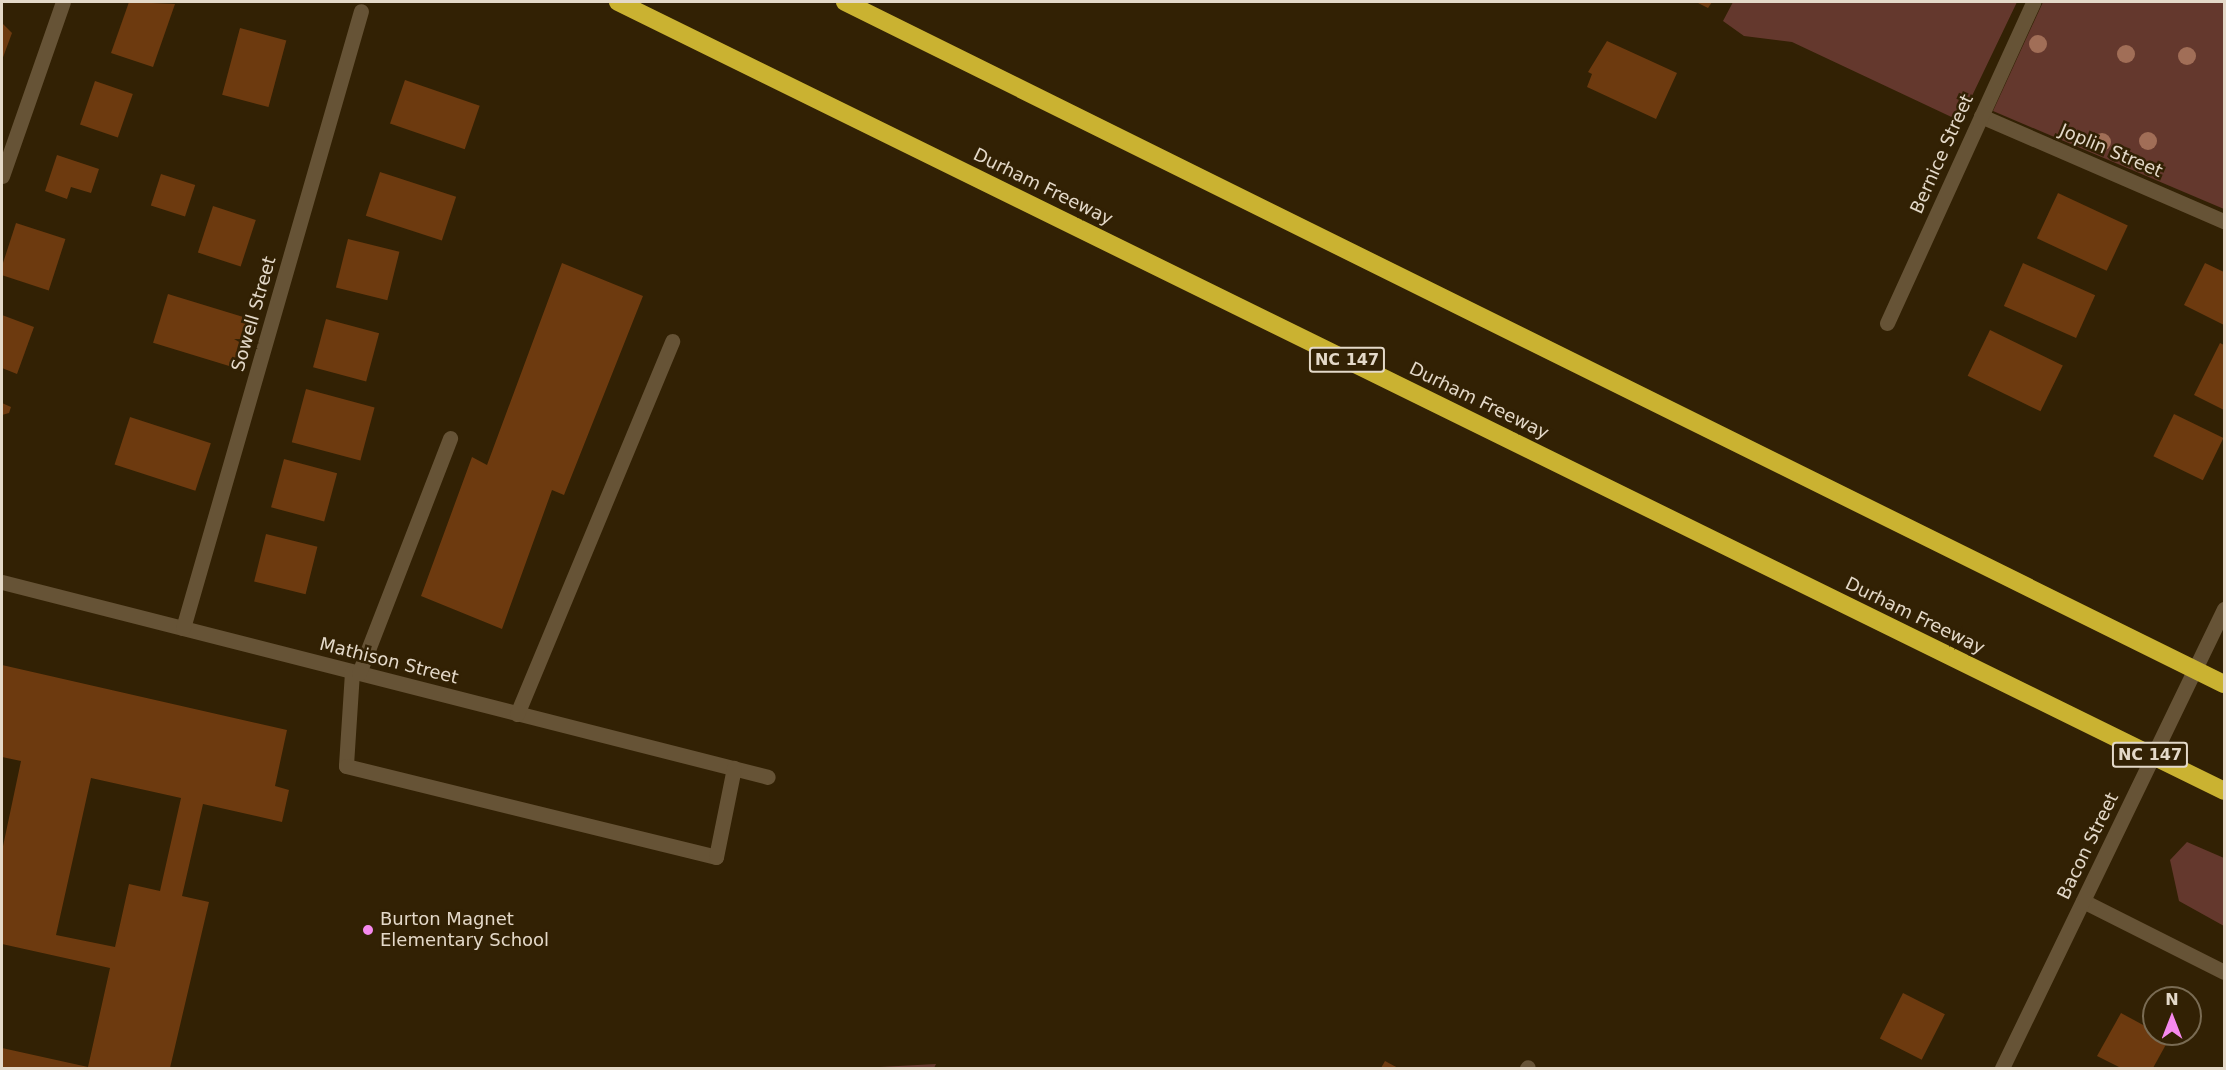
<!DOCTYPE html>
<html>
<head>
<meta charset="utf-8">
<style>
  body { margin:0 }
  #map { position:relative; width:2226px; height:1070px; overflow:hidden; background:#322104; font-family:"DejaVu Sans",sans-serif }
  div>[style] { position:absolute }
  .green>* { inset:0; background:#64382d }
  .building>* { inset:0; background:#6d3a0f; transform-origin:0 0 }
  .minor>* { height:15px; margin:-7.5px; padding:0 7.5px; transform-origin:7.5px; border-radius:7.5px; background:#665336 }
  .highway>* { height:18px; margin:-9px; padding:0 9px; transform-origin:9px; border-radius:9px; background:#cab231 }
  .trees>* { width:18px; height:18px; margin:-9px; border-radius:50%; background:#a16e57 }
  .dots>* { width:16px; height:16px; translate:-50% -50%; box-sizing:border-box; border:3px solid #322104; border-radius:50% }
  span { translate:-50% -50%; white-space:nowrap; text-align:center; line-height:1.15; -webkit-text-stroke:5px #322104; paint-order:stroke }
  .shield-label span { padding:2px 4px; background:#322104; border:2px solid; border-radius:4px; -webkit-text-stroke-width:0 }
  .shield-label { font-size:16px; color:#e4d9c9; font-weight:700 }
  .street-label { font-size:18px; color:#e4d9c9 }
  .poi-label { font-size:18px; color:#e4d9c9 }
  .left { translate:0 -50%; text-align:left }
  .frame { position:absolute; inset:0; border:3px solid #e4d9c9; pointer-events:none }
  .north { position:absolute; left:2142px; top:986px; width:60px; height:60px; box-sizing:border-box; background:#322104; border:2px solid #796b53; border-radius:50%; rotate:0deg; font-size:16px; font-weight:700; line-height:24px; text-align:center; color:#e4d9c9 }
  .north::after { content:''; display:block; margin:auto; width:21px; height:27px; background:#f689ee; clip-path:polygon(50% 0,100% 100%,50% 72%,0 100%) }
</style>
</head>
<body>
<div id="map">
  <div class="green">
    <i style="clip-path:polygon(1733px 2px,2017px 2px,1960px 121px,1792px 42px,1744px 36px,1723px 21px)"></i>
    <i style="clip-path:polygon(2043px 2px,2224px 2px,2224px 209px,1993px 111px)"></i>
    <i style="clip-path:polygon(2187px 842px,2224px 858px,2224px 926px,2179px 901px,2170px 860px)"></i>
    <i style="clip-path:polygon(936px 1064px,934px 1068px,861px 1068px)"></i>
  </div>
  <div class="building">
    <i style="clip-path:polygon(129px 2px,175px 4px,153px 67px,111px 53px)"></i>
    <i style="clip-path:polygon(1696px 2px,1712px 2px,1708px 8px)"></i>
    <i style="clip-path:polygon(2px 23px,12px 33px,2px 60px)"></i>
    <i style="left:240px;top:28px;width:48px;height:69px;rotate:15deg"></i>
    <i style="clip-path:polygon(1607px 41px,1677px 73px,1656px 119px,1587px 87px,1592px 74px,1588px 72px)"></i>
    <i style="left:405px;top:80px;width:79px;height:46px;rotate:19deg"></i>
    <i style="left:95px;top:81px;width:40px;height:46px;rotate:19deg"></i>
    <i style="clip-path:polygon(57px 155px,99px 169px,91px 193px,71px 187px,67px 199px,45px 191px)"></i>
    <i style="left:380px;top:172px;width:80px;height:46px;rotate:18deg"></i>
    <i style="left:161px;top:174px;width:36px;height:33px;rotate:18deg"></i>
    <i style="left:2058px;top:193px;width:77px;height:50px;rotate:25deg"></i>
    <i style="left:213px;top:206px;width:45px;height:49px;rotate:18deg"></i>
    <i style="left:16px;top:223px;width:52px;height:54px;rotate:18deg"></i>
    <i style="left:348px;top:239px;width:53px;height:50px;rotate:14deg"></i>
    <i style="clip-path:polygon(562px 263px,643px 296px,564px 495px,552px 490px,502px 629px,421px 596px,472px 457px,487px 465px)"></i>
    <i style="left:2023px;top:263px;width:79px;height:47px;rotate:24deg"></i>
    <i style="clip-path:polygon(2205px 263px,2224px 272px,2224px 325px,2184px 305px)"></i>
    <i style="left:168px;top:294px;width:83px;height:51px;rotate:17deg"></i>
    <i style="clip-path:polygon(2px 315px,34px 327px,17px 374px,2px 368px)"></i>
    <i style="left:326px;top:319px;width:55px;height:50px;rotate:15deg"></i>
    <i style="left:1990px;top:330px;width:81px;height:51px;rotate:26deg"></i>
    <i style="clip-path:polygon(2220px 343px,2224px 345px,2224px 410px,2194px 395px)"></i>
    <i style="left:306px;top:389px;width:71px;height:55px;rotate:15deg"></i>
    <i style="clip-path:polygon(2px 403px,11px 407px,9px 413px,2px 415px)"></i>
    <i style="left:2174px;top:414px;width:55px;height:47px;rotate:26deg"></i>
    <i style="left:130px;top:417px;width:85px;height:50px;rotate:18deg"></i>
    <i style="left:284px;top:459px;width:55px;height:50px;rotate:15deg"></i>
    <i style="left:266px;top:534px;width:53px;height:49px;rotate:14deg"></i>
    <i style="clip-path:polygon(evenodd,2px 665px,287px 730px,275px 786px,289px 790px,282px 822px,203px 804px,182px 896px,209px 902px,170px 1068px,2px 1068px,2px 1048px,88px 1067px,110px 968px,2px 944px,2px 851px,21px 761px,2px 757px,2px 665px,91px 778px,181px 798px,160px 891px,129px 884px,115px 947px,56px 935px,91px 778px)"></i>
    <i style="left:1903px;top:993px;width:47px;height:51px;rotate:27deg"></i>
    <i style="clip-path:polygon(2121px 1013px,2169px 1039px,2153px 1068px,2121px 1068px,2097px 1056px)"></i>
    <i style="clip-path:polygon(1385px 1061px,1398px 1068px,1381px 1068px)"></i>
  </div>
  <div class="minor">
    <i style="left:1981px;top:116px;width:265px;rotate:23.4deg"></i>
    <i style="left:2px;top:176px;width:184px;rotate:-70.7deg"></i>
    <i style="left:1887px;top:323px;width:353px;rotate:-65.5deg"></i>
    <i style="left:2px;top:582px;width:790px;rotate:14.28deg"></i>
    <i style="left:183px;top:628px;width:642px;rotate:-73.91deg"></i>
    <i style="left:352px;top:672px;width:94px;rotate:93.7deg"></i>
    <i style="left:346px;top:766px;width:381px;rotate:13.8deg"></i>
    <i style="left:716px;top:857px;width:91px;rotate:-78.6deg"></i>
    <i style="left:359px;top:673px;width:252px;rotate:-68.8deg"></i>
    <i style="left:517px;top:714px;width:404px;rotate:-67.4deg"></i>
    <i style="left:2083px;top:901px;width:158px;rotate:26.7deg"></i>
    <i style="left:1527px;top:1068px;width:1px;rotate:-45deg"></i>
    <i style="left:2002px;top:1068px;width:510px;rotate:-64.19deg"></i>
  </div>
  <div class="highway">
    <i style="left:618px;top:2px;width:1789px;rotate:26.16deg"></i>
    <i style="left:845px;top:2px;width:1538px;rotate:26.32deg"></i>
  </div>
  <div class="trees">
    <i style="left:2038px;top:44px"></i>
    <i style="left:2126px;top:54px"></i>
    <i style="left:2187px;top:56px"></i>
    <i style="left:2148px;top:141px"></i>
    <i style="left:2102px;top:142px"></i>
  </div>
  <div class="dots">
    <i style="left:368px;top:930px;background:#f689ee"></i>
  </div>
  <div class="shield-label">
    <span style="left:1347px;top:360px">NC 147</span>
    <span style="left:2150px;top:755px">NC 147</span>
  </div>
  <div class="street-label">
    <span style="left:2111px;top:151px;rotate:23deg">Joplin Street</span>
    <span style="left:1942px;top:154px;rotate:-66deg">Bernice Street</span>
    <span style="left:1043px;top:187px;rotate:26deg">Durham Freeway</span>
    <span style="left:254px;top:314px;rotate:-74deg">Sowell Street</span>
    <span style="left:1479px;top:401px;rotate:26deg">Durham Freeway</span>
    <span style="left:1915px;top:616px;rotate:26deg">Durham Freeway</span>
    <span style="left:389px;top:661px;rotate:14deg">Mathison Street</span>
    <span style="left:2088px;top:846px;rotate:-64deg">Bacon Street</span>
  </div>
  <div class="poi-label">
    <span class="left" style="left:380px;top:930px">Burton Magnet<br>Elementary School</span>
  </div>
  <div class="frame"></div>
  <div class="north">N</div>
</div>
</body>
</html>
